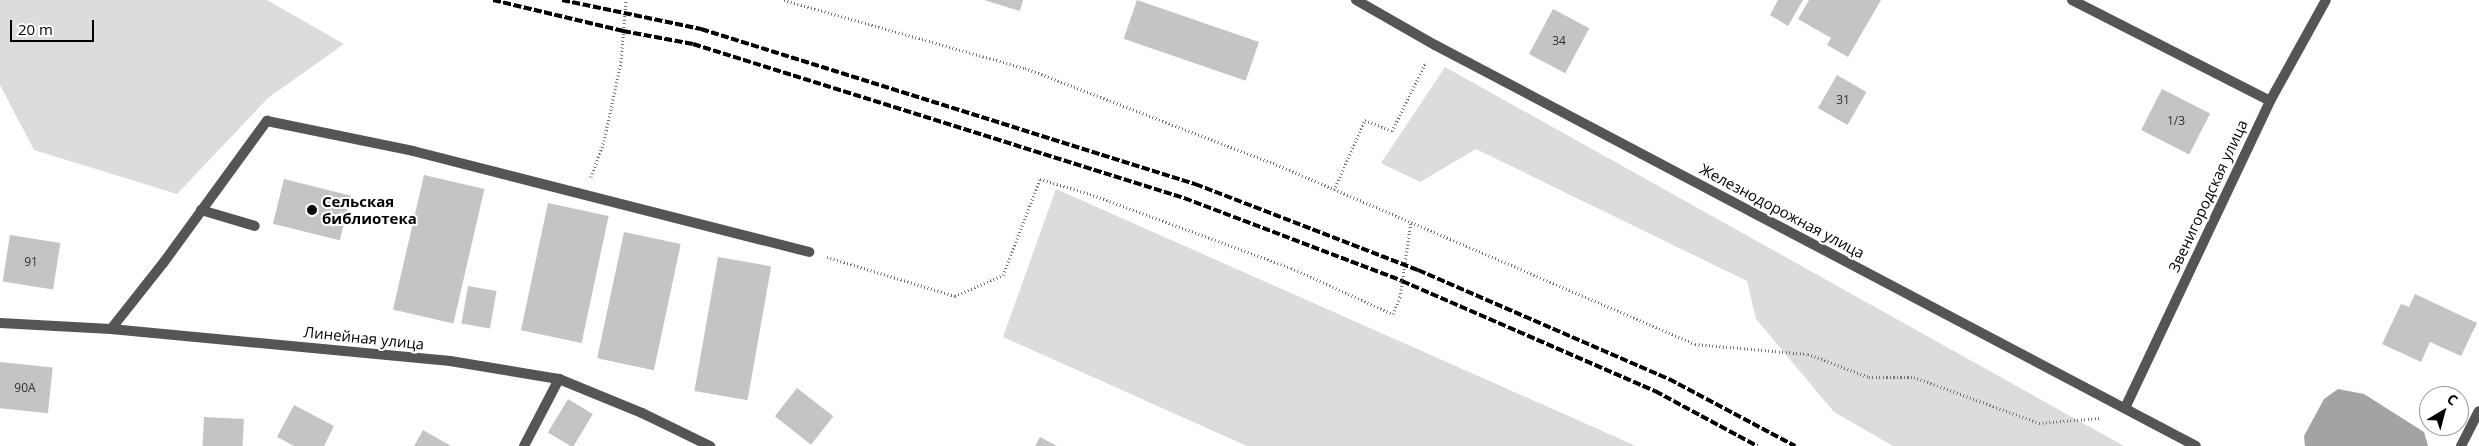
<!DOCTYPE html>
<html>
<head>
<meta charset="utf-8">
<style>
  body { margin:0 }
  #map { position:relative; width:2479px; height:446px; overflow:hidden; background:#fff; font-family:"Open Sans",sans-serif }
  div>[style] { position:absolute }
  .green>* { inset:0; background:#dcdcdc }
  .water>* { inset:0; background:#a3a3a3 }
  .building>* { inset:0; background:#c4c4c4; transform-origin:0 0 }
  .path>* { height:3px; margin-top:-1.5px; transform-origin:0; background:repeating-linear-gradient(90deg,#777 0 1px,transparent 0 3.5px) }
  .service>* { height:10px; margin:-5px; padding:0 5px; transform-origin:5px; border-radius:5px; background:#555 }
  .minor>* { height:10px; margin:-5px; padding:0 5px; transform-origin:5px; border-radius:5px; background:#555 }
  .rail>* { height:4px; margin-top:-2px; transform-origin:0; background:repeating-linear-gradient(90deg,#000 0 8px,transparent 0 10.5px) }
  .dots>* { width:14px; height:14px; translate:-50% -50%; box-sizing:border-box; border:2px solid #fff; border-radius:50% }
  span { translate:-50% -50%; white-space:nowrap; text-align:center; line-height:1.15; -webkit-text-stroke:4px #fff; paint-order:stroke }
  .number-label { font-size:12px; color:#313131 }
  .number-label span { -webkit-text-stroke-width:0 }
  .street-label { font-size:15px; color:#000 }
  .poi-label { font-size:15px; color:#000; font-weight:700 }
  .left { translate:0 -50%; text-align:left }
  .north { position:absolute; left:2419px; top:386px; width:50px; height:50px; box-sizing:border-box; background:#fff; border:1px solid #999; border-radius:50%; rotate:37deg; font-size:14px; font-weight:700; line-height:20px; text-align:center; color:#000 }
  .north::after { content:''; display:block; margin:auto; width:18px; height:22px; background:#000; clip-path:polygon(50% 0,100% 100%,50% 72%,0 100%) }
  .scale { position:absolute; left:10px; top:20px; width:84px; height:22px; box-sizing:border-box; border:2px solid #000; border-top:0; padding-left:6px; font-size:15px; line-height:18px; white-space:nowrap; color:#000; -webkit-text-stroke:4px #fff; paint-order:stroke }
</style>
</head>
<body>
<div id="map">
  <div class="green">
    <i style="clip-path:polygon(0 0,267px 0,344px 44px,268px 98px,177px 194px,34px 150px,0 85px)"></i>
    <i style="clip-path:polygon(1445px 67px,2124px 446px,1893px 446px,1834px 412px,1756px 319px,1747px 281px,1476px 149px,1420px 182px,1381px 163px)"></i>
    <i style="clip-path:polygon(1056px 189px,1636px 446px,1247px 446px,1003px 337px)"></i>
  </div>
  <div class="water">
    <i style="clip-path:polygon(2338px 389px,2364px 394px,2424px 432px,2428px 446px,2305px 446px,2304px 436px,2324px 399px)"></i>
  </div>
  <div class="building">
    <i style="clip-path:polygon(984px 0,1023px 0,1020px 11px)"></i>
    <i style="left:1137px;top:0;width:129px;height:41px;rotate:19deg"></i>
    <i style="clip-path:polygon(1778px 0,1803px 0,1788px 26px,1770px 15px)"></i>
    <i style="clip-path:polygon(1809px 0,1881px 0,1848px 57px,1827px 45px,1831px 38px,1798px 19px)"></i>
    <i style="left:1553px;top:9px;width:41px;height:51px;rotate:28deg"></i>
    <i style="left:1837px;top:75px;width:34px;height:38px;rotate:30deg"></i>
    <i style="left:2162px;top:89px;width:54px;height:46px;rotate:27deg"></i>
    <i style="left:424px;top:175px;width:62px;height:138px;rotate:13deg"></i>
    <i style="left:284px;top:179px;width:69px;height:46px;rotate:14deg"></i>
    <i style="left:548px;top:203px;width:62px;height:130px;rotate:12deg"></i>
    <i style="left:624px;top:232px;width:58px;height:129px;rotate:12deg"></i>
    <i style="left:10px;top:235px;width:51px;height:47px;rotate:9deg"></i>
    <i style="left:718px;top:257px;width:54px;height:136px;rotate:10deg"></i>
    <i style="left:468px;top:286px;width:29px;height:38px;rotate:10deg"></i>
    <i style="clip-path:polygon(2415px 294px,2477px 323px,2461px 356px,2430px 342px,2421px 362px,2382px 344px,2401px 304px,2409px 307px)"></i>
    <i style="left:0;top:362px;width:53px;height:46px;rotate:6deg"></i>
    <i style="left:797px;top:388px;width:46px;height:36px;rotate:38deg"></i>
    <i style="left:568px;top:399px;width:29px;height:39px;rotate:31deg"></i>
    <i style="clip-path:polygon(294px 405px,334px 426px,324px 446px,294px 446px,277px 437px)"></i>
    <i style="left:204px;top:417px;width:40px;height:29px;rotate:3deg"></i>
    <i style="clip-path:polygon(423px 430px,451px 446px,414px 446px)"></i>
    <i style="clip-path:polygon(1040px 437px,1057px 446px,1035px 446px)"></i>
  </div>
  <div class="path">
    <i style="left:784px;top:0;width:250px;rotate:15.8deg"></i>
    <i style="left:1025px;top:68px;width:266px;rotate:21deg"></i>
    <i style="left:1273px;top:163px;width:459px;rotate:23.2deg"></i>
    <i style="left:1695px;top:344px;width:113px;rotate:5.1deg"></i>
    <i style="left:1808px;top:354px;width:65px;rotate:20.7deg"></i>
    <i style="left:1869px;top:377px;width:45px"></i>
    <i style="left:1914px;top:377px;width:133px;rotate:20.2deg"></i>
    <i style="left:2039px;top:423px;width:61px;rotate:-4.7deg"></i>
    <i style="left:591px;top:177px;width:38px;rotate:-70deg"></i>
    <i style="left:604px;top:141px;width:81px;rotate:-77.9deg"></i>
    <i style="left:621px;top:62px;width:62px;rotate:-85.4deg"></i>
    <i style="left:1334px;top:190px;width:77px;rotate:-66.1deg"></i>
    <i style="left:1365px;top:120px;width:29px;rotate:22deg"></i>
    <i style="left:1392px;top:131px;width:77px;rotate:-63.8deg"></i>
    <i style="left:827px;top:257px;width:134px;rotate:16.9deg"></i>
    <i style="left:955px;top:296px;width:52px;rotate:-23.6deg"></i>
    <i style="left:1003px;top:275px;width:103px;rotate:-68.9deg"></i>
    <i style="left:1040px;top:179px;width:52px;rotate:16.7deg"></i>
    <i style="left:1090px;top:194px;width:214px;rotate:20.2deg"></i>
    <i style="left:1291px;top:268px;width:112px;rotate:24.3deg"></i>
    <i style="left:1393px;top:314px;width:18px;rotate:-68deg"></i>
    <i style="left:1400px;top:297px;width:76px;rotate:-81.7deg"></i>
  </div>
  <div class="service">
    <i style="left:201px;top:210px;width:56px;rotate:16.5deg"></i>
    <i style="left:111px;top:329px;width:85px;rotate:-51.7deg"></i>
    <i style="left:164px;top:262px;width:175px;rotate:-53.9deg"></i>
    <i style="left:267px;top:121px;width:149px;rotate:11.6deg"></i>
    <i style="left:413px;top:151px;width:409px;rotate:14.3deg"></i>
  </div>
  <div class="minor">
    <i style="left:1356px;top:0;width:91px;rotate:29.7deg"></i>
    <i style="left:1435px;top:45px;width:860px;rotate:27.79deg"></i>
    <i style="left:2072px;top:0;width:222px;rotate:27deg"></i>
    <i style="left:0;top:323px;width:111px;rotate:3.1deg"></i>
    <i style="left:111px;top:329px;width:341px;rotate:5.4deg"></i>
    <i style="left:450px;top:361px;width:110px;rotate:9.4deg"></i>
    <i style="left:559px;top:379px;width:90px;rotate:22.3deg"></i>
    <i style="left:642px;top:413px;width:76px;rotate:25.9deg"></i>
    <i style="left:2125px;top:408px;width:340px;rotate:-64.7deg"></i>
    <i style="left:2270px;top:101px;width:115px;rotate:-61deg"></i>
    <i style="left:524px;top:446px;width:76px;rotate:-62.4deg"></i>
    <i style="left:2461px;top:446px;width:39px;rotate:-63deg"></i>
  </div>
  <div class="rail">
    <i style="left:493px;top:0;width:134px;rotate:13.4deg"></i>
    <i style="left:623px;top:31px;width:71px;rotate:10.5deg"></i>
    <i style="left:693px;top:44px;width:515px;rotate:17.41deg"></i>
    <i style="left:1184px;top:198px;width:233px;rotate:20.8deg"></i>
    <i style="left:1402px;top:281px;width:276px;rotate:23.5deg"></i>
    <i style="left:1655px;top:391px;width:116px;rotate:28.3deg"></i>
    <i style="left:562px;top:0;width:142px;rotate:11.8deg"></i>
    <i style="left:701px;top:29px;width:518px;rotate:17.42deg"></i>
    <i style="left:1195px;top:184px;width:239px;rotate:21.1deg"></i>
    <i style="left:1418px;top:270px;width:274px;rotate:23.5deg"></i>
    <i style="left:1669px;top:379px;width:143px;rotate:28deg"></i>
  </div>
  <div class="dots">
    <i style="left:312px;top:210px;background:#000"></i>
  </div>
  <div class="number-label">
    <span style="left:1559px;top:41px">34</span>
    <span style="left:1843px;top:100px">31</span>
    <span style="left:2176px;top:121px">1/3</span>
    <span style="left:31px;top:262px">91</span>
    <span style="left:25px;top:388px">90А</span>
  </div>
  <div class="street-label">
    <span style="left:2208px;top:196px;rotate:-65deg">Звенигородская улица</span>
    <span style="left:1782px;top:211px;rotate:28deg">Железнодорожная улица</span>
    <span style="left:364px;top:338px;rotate:6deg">Линейная улица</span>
  </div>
  <div class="poi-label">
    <span class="left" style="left:322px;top:210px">Сельская<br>библиотека</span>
  </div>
  <div class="north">С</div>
  <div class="scale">20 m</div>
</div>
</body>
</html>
